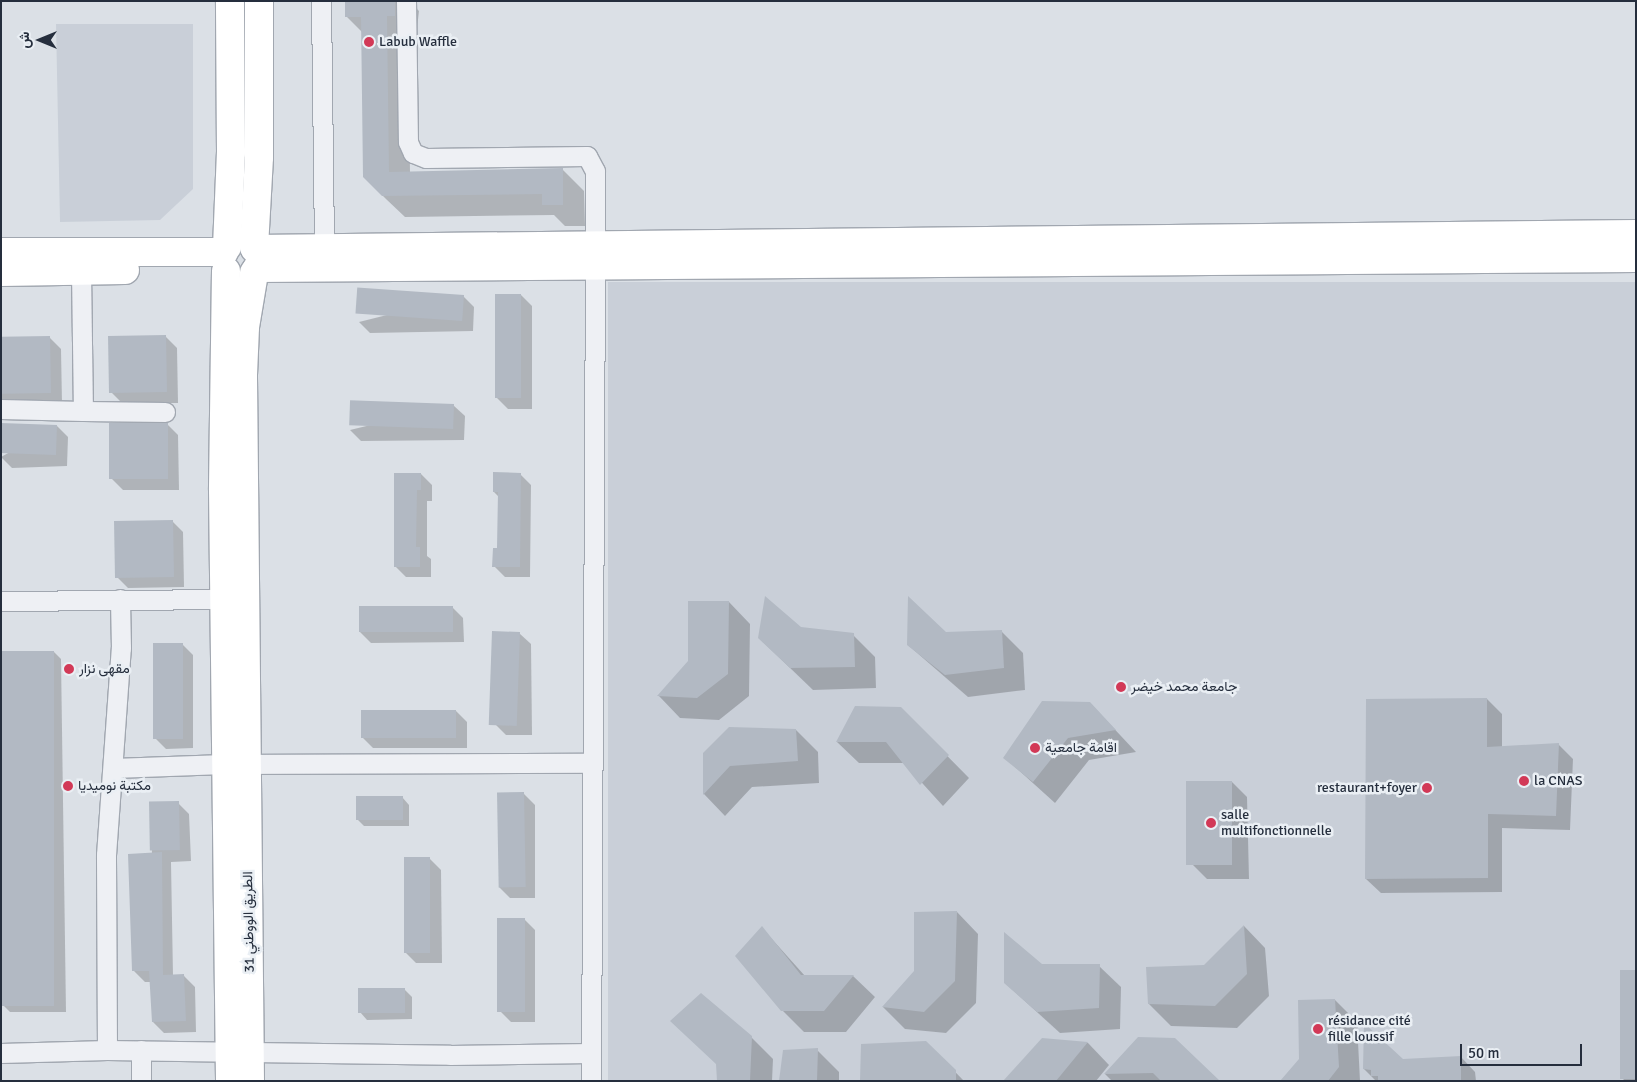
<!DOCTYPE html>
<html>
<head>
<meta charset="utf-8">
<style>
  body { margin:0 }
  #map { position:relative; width:1637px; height:1082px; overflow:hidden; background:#dbe0e6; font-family:Signika,Vazirmatn,sans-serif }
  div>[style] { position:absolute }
  .built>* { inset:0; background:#c9cfd8; transform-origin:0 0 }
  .shadow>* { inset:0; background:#0003; transform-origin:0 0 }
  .building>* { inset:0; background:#b2b9c3; transform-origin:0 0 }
  .roads { filter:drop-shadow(1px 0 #a1a7b0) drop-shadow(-1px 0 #a1a7b0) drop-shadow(0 1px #a1a7b0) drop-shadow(0 -1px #a1a7b0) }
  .street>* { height:19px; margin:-9.5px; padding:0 9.5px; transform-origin:9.5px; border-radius:9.5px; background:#eef0f4 }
  .secondary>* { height:28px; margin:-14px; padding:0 14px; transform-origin:14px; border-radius:14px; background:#fff }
  .primary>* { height:28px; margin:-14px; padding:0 14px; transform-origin:14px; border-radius:14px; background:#fff }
  .dots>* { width:14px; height:14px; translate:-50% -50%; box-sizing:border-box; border:2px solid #eaeff4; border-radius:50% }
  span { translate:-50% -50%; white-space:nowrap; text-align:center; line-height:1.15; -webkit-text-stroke:5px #eaeff4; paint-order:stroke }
  .poi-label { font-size:14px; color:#252e3d }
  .left { translate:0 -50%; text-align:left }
  .right { translate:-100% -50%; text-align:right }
  .street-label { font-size:14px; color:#252e3d }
  .frame { position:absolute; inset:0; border:2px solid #252e3d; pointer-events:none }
  .north { position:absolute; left:15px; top:15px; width:50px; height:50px; -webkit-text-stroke:4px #eaeff4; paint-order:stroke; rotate:270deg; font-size:14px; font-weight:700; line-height:20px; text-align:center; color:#252e3d }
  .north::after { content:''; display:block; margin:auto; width:18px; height:22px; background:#252e3d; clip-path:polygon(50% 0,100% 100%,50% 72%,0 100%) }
  .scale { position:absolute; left:1460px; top:1044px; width:122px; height:22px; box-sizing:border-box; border:2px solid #252e3d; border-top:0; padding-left:6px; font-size:15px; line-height:18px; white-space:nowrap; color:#252e3d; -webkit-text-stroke:4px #eaeff4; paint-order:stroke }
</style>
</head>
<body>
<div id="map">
  <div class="built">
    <i style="clip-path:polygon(56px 24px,193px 24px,193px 189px,160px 220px,60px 222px)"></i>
    <i style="left:1636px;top:282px;width:799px;height:1028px;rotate:90deg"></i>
  </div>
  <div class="shadow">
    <i style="clip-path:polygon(346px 1px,409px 1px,419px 11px,416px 37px,408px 37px,410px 173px,562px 169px,584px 191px,585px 226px,565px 226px,554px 215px,405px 217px,386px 199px,364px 177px,362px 32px,346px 16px)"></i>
    <i style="clip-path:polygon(521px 295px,532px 306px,532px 409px,508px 409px,497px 398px)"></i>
    <i style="clip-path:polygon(463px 296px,474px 307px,473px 331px,370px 333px,359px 322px)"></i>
    <i style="clip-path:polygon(166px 337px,177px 348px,178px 403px,122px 403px,111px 392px)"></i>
    <i style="clip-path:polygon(50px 338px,61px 349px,62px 404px,1px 400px,1px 339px)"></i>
    <i style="clip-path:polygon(453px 405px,465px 416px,464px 440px,361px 441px,350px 430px)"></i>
    <i style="clip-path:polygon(167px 424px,178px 435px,179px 490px,123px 490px,112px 479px)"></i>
    <i style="clip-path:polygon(57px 426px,68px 437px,67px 466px,12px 468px,1px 457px)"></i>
    <i style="clip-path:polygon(421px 474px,432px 485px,432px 501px,427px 501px,427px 556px,431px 559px,431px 577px,406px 577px,395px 566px)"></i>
    <i style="clip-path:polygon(520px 474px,531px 485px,530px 577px,505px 577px,494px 566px,499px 550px,499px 497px,494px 492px)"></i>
    <i style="clip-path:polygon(172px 521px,183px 532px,184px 587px,128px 588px,117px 577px)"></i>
    <i style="clip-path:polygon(729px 602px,750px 624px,749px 696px,719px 720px,680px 718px,659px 696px,689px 662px)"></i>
    <i style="clip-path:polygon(452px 607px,463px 618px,464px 642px,371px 643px,360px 632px)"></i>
    <i style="clip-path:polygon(801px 629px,853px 635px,875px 657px,876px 688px,813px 690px,759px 638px)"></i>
    <i style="clip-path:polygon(1001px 631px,1023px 653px,1025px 690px,968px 697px,908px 645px,946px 633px)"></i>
    <i style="clip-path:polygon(519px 633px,531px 644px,532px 735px,506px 735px,495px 724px)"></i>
    <i style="clip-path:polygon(182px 644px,193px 655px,193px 748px,166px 749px,155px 738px)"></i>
    <i style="clip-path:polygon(54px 652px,61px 659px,66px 1012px,10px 1012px,3px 1005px,1px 653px)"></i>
    <i style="clip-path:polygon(1487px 699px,1502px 714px,1502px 748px,1558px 744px,1573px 759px,1570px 830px,1502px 828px,1502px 892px,1381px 893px,1366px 879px)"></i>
    <i style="clip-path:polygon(1090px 703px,1136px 752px,1089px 760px,1055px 803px,1004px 757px)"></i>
    <i style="clip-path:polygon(900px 708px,969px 778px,943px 806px,904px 763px,859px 763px,837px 742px)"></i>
    <i style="clip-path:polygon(456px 711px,467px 722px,467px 748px,373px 748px,362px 737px)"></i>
    <i style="clip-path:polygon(796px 730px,818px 752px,819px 783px,752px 787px,725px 816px,704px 794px,704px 753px)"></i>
    <i style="clip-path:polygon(1232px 782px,1247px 797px,1249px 879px,1207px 879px,1192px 864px)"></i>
    <i style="clip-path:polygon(524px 794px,535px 805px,535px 898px,510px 898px,499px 887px)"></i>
    <i style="clip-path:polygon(402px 797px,409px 805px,409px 826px,364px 826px,357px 819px)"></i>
    <i style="clip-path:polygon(178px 803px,189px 814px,191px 861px,171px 862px,173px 976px,184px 976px,195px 987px,196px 1032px,164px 1033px,153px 1022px,151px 982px,145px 982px,134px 971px,152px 854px,150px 804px)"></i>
    <i style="clip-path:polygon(430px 859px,441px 870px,442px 963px,416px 963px,405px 952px)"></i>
    <i style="clip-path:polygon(957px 912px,978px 934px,976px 1003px,946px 1033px,905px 1029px,883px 1007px,915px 972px)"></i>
    <i style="clip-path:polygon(524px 919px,535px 930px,535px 1022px,511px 1022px,500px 1011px)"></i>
    <i style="clip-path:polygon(1244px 926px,1265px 948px,1269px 996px,1237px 1028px,1171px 1026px,1149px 1004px,1205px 967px)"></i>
    <i style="clip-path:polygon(762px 928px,805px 976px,853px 976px,875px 997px,846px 1032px,804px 1032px,782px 1010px)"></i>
    <i style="clip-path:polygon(1042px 966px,1099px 966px,1121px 987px,1120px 1029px,1060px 1033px,1005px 983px)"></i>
    <i style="clip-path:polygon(1636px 971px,1636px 1081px,1625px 1081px,1623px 1079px)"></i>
    <i style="clip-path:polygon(405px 990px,412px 997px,412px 1019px,367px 1020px,360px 1012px)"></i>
    <i style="clip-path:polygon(1335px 1000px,1357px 1022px,1360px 1081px,1282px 1081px,1300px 1059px)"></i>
    <i style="clip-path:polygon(751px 1037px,773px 1059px,772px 1081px,718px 1081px)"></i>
    <i style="clip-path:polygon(1043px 1039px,1088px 1043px,1109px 1065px,1096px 1081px,1010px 1081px)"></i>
    <i style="clip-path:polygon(1138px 1039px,1218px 1081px,1112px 1081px,1105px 1074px)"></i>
    <i style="clip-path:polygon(926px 1042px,964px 1081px,861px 1081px)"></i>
    <i style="clip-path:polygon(817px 1050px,839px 1072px,839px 1081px,781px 1081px)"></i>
    <i style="clip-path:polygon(1461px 1057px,1475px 1072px,1476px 1081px,1376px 1081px,1364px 1069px,1402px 1060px)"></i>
    <i style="left:500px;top:1080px;width:26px;height:1px"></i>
  </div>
  <div class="building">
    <i style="clip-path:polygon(345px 1px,395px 1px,395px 16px,387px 16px,389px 172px,563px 168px,563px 205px,542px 205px,542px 194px,382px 196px,363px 177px,361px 17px,345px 17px)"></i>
    <i style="left:521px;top:294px;width:104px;height:26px;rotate:90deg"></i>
    <i style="left:464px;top:295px;width:26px;height:107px;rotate:94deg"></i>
    <i style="left:166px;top:335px;width:57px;height:58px;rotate:89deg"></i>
    <i style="left:50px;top:336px;width:57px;height:49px;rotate:89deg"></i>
    <i style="left:454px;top:404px;width:25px;height:104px;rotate:92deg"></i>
    <i style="left:168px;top:423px;width:56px;height:59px;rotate:90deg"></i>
    <i style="left:57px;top:425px;width:30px;height:56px;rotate:92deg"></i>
    <i style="clip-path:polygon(493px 472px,521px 473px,520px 567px,492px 567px,493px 548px,497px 548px,498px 492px,493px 492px)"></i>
    <i style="clip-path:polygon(394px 473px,421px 473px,421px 490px,417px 490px,416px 547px,420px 547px,420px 567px,394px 567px)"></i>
    <i style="left:173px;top:520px;width:57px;height:59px;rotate:89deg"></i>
    <i style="clip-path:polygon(765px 596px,801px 627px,854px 633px,855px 667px,790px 668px,758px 638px)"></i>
    <i style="clip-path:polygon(908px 596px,946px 632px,1002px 630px,1004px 668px,945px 675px,907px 645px)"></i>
    <i style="clip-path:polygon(688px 601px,729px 601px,728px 674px,697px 698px,657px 696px,688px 661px)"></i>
    <i style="left:453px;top:606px;width:26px;height:94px;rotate:90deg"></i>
    <i style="left:492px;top:631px;width:28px;height:94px;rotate:2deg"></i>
    <i style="left:153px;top:643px;width:30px;height:96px"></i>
    <i style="left:1px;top:651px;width:53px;height:355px"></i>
    <i style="clip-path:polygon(1487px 698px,1487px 747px,1559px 743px,1556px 816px,1488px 814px,1488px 878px,1365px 879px,1366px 699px)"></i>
    <i style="clip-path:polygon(1042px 701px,1090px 702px,1116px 730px,1068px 738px,1033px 782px,1003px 758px)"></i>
    <i style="clip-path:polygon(855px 706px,901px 707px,949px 755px,920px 785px,886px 742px,836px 742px)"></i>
    <i style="left:361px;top:710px;width:95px;height:28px"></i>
    <i style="clip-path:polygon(729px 727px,796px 729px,798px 761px,730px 766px,703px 795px,703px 753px)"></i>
    <i style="left:1186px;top:781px;width:46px;height:84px"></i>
    <i style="left:524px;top:792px;width:95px;height:27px;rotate:89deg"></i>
    <i style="left:403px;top:796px;width:24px;height:47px;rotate:90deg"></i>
    <i style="left:179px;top:801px;width:49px;height:30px;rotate:89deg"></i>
    <i style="clip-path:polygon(162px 852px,163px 975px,184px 974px,186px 1021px,152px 1022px,149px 971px,132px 971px,128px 854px)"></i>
    <i style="left:404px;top:857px;width:26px;height:96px"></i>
    <i style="clip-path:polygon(957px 911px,955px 981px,924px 1012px,882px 1007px,914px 971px,914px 912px)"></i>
    <i style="left:497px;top:918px;width:28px;height:94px"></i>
    <i style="clip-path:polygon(1244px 925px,1247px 974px,1215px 1006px,1148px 1004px,1146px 967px,1204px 965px)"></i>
    <i style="clip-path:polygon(762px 926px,801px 975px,854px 975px,824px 1011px,781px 1011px,735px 956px)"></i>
    <i style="clip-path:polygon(1004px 932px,1042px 964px,1100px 964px,1099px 1008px,1037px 1012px,1004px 983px)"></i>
    <i style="left:1620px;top:970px;width:16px;height:109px"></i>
    <i style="left:405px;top:988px;width:25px;height:47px;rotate:90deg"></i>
    <i style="clip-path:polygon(701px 993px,752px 1036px,750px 1081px,717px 1081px,716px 1064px,670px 1021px)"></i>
    <i style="clip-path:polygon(1335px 999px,1339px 1067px,1328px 1081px,1280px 1081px,1299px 1059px,1298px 1000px)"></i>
    <i style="clip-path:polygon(1364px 1023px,1403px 1059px,1461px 1056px,1461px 1081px,1378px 1081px,1378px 1076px,1371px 1076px,1371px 1070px,1363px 1069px)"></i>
    <i style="clip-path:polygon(1138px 1037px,1175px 1038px,1220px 1081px,1161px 1081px,1153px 1073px,1104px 1074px)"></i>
    <i style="clip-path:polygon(1042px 1038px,1088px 1042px,1056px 1081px,1003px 1081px)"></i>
    <i style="clip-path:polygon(926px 1041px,956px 1070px,956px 1081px,860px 1081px,861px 1044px)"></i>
    <i style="clip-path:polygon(818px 1048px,817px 1081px,779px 1081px,783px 1050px)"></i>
  </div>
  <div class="roads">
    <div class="street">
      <i style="left:321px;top:1px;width:247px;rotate:89.3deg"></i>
      <i style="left:406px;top:1px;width:141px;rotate:89.2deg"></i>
      <i style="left:408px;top:142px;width:12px;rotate:66deg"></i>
      <i style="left:413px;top:153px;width:14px;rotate:21deg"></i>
      <i style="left:426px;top:158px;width:161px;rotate:-0.7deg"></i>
      <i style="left:587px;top:156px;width:17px;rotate:62deg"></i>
      <i style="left:595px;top:171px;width:74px;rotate:90deg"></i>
      <i style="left:81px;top:271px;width:140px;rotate:89.2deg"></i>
      <i style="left:83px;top:411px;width:82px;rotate:0.7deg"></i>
      <i style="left:1px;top:409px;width:82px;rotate:1.4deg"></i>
      <i style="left:1px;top:601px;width:223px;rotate:-0.5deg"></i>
      <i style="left:113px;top:768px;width:111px;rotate:-2.1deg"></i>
      <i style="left:224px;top:764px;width:369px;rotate:-0.2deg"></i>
      <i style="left:107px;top:1050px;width:195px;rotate:-90.3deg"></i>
      <i style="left:106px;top:855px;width:208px;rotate:-85.9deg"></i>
      <i style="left:121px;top:648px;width:49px;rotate:-91.2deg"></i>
      <i style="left:141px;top:1050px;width:31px;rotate:90deg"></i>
      <i style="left:1px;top:1053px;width:106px;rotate:-1.6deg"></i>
      <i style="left:107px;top:1050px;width:343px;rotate:0.8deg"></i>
      <i style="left:450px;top:1055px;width:141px;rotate:-0.8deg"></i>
      <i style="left:591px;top:1081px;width:816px;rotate:-89.72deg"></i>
    </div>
    <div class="secondary">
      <i style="left:255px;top:249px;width:1381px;rotate:-0.62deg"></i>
      <i style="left:1px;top:252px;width:223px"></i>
      <i style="left:257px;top:268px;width:1379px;rotate:-0.42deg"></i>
      <i style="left:1px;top:272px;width:124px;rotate:-0.9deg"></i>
    </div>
    <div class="primary">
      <i style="left:227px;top:247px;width:95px;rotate:-87.6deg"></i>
      <i style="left:231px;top:152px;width:151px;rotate:-90.4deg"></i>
      <i style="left:254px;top:247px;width:90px;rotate:-86.8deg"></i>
      <i style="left:259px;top:157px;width:156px;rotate:-90deg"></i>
      <i style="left:226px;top:271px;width:219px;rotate:90.8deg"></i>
      <i style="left:223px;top:490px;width:591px;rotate:89.32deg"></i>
      <i style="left:250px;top:1081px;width:706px;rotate:-90.57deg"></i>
      <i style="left:243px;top:375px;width:48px;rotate:-87.6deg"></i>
      <i style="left:245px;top:327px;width:55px;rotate:-80.5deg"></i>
    </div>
  </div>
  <div class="dots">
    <i style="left:369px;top:42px;background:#d23957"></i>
    <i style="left:69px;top:669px;background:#d23957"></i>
    <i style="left:1121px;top:687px;background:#d23957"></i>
    <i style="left:1035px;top:748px;background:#d23957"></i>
    <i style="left:1524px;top:781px;background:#d23957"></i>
    <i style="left:68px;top:786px;background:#d23957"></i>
    <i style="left:1427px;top:788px;background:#d23957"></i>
    <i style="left:1211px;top:823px;background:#d23957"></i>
    <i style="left:1318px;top:1029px;background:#d23957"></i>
  </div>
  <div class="poi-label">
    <span class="left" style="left:379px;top:42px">Labub Waffle</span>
    <span class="left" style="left:79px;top:669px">مقهى نزار</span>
    <span class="left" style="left:1131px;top:687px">جامعة محمد خيضر</span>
    <span class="left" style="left:1045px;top:748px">اقامة جامعية</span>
    <span class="left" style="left:1534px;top:781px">la CNAS</span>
    <span class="left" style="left:78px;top:786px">مكتبة نوميديا</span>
    <span class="right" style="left:1417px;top:788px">restaurant+foyer</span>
    <span class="left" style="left:1221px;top:823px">salle<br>multifonctionnelle</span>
    <span class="left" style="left:1328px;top:1029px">résidance cité<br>fille loussif</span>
  </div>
  <div class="street-label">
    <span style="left:249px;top:922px;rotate:-91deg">الطريق الووطني 31</span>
  </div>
  <div class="frame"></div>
  <div class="north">ش</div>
  <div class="scale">50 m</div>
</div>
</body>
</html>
